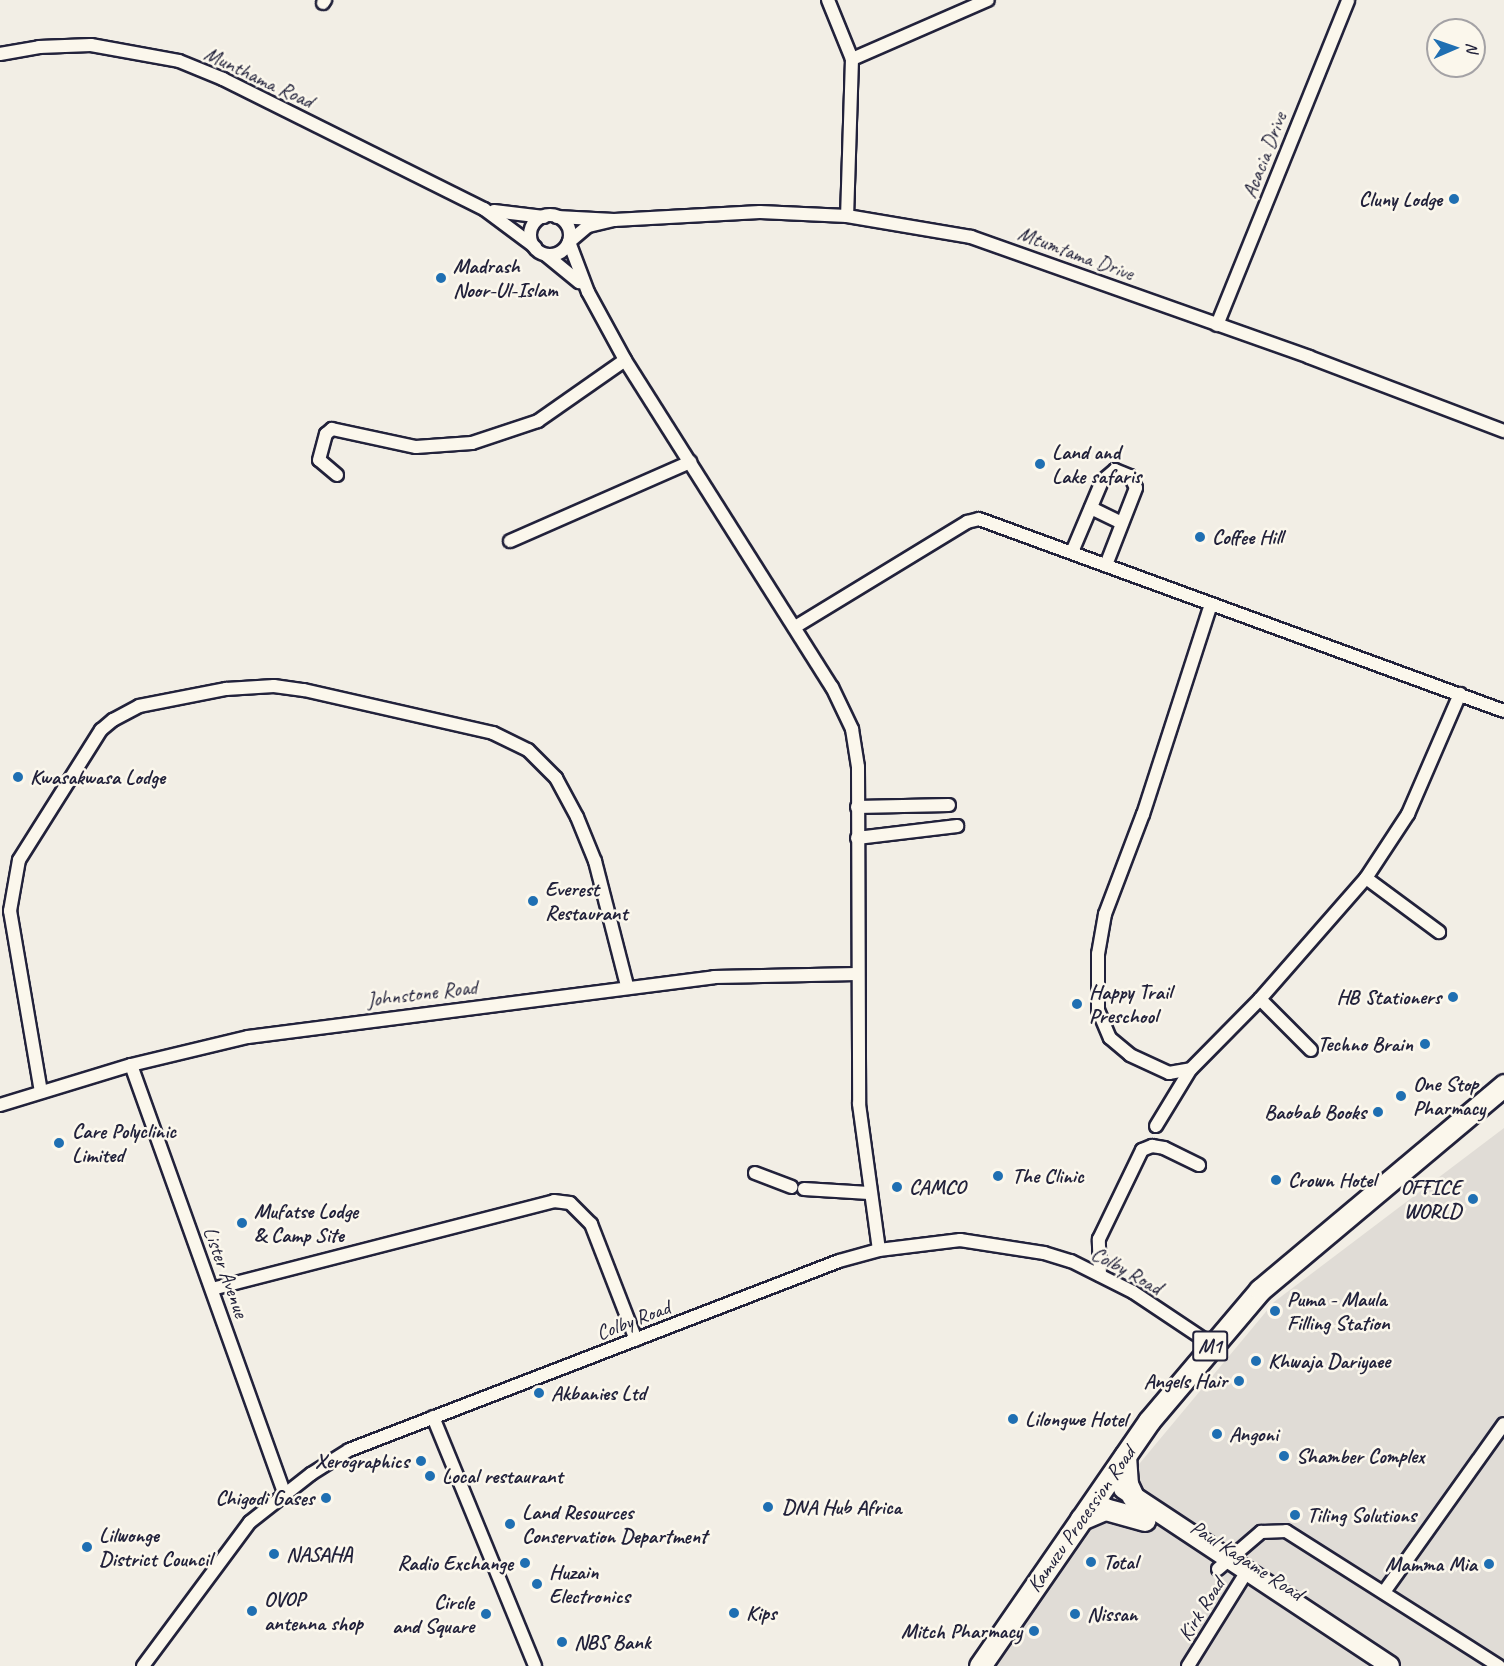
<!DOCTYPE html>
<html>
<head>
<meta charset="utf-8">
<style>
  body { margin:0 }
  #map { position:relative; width:1504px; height:1666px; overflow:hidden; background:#f2eee5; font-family:Caveat,sans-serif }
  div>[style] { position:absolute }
  .built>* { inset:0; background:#e0dcd6 }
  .roads { filter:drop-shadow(2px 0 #22223b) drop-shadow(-2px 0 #22223b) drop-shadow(0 2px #22223b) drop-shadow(0 -2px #22223b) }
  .minor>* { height:12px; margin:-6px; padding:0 6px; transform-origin:6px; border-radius:6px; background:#fbf7ec }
  .minor>.ring { margin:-6px; padding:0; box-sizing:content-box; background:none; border:12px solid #fbf7ec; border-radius:50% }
  .secondary>* { height:18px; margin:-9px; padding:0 9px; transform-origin:9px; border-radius:9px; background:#fbf7ec }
  .trunk>* { height:21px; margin:-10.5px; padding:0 10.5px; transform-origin:10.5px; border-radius:10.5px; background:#fbf7ec }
  .dots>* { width:16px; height:16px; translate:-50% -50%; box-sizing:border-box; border:3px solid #fbf7ec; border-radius:50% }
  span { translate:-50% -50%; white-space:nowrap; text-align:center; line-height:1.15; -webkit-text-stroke:5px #fbf7ec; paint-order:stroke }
  .shield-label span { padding:2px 4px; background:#fbf7ec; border:2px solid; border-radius:4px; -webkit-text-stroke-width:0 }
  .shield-label { font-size:20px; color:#22223b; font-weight:700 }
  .street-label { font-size:21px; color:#22223b }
  .poi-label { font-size:21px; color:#22223b; font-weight:700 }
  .right { translate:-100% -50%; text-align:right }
  .left { translate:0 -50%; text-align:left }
  .north { position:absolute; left:1426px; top:18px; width:60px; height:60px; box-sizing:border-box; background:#fbf7ec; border:2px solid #a4a2a5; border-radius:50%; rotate:88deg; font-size:16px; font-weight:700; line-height:24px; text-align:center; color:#22223b }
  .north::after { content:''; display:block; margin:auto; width:21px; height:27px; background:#1f6fb2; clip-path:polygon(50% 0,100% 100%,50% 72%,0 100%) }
</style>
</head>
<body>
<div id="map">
  <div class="built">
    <i style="clip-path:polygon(1504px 1128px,1504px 1666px,971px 1666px,1274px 1302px)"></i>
  </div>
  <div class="roads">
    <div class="minor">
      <i style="left:828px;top:0;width:64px;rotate:67.9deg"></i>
      <i style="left:852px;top:59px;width:157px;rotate:91.8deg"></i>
      <i style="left:323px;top:3px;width:4px;rotate:-56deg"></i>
      <i style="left:0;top:54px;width:40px;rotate:-10deg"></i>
      <i style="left:39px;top:47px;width:52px;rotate:-2.2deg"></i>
      <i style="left:91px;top:45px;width:89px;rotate:10.3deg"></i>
      <i style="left:179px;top:61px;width:48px;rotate:22.2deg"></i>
      <i style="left:223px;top:79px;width:292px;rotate:26.5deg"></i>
      <i style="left:484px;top:209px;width:64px;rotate:36.7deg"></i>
      <i style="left:852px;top:59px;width:148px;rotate:-23.5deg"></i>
      <i style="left:494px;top:211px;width:50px;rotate:6.8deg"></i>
      <i class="ring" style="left:530px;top:215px;width:28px;height:28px"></i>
      <i style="left:557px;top:217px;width:57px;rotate:3deg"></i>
      <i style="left:614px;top:220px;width:146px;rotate:-3.1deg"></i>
      <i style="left:760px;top:212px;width:87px;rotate:2.6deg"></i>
      <i style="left:847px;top:216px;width:126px;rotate:9.6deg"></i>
      <i style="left:971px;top:237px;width:359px;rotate:19.5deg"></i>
      <i style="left:1309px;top:357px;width:209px;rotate:20.8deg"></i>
      <i style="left:614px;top:220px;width:27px;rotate:167deg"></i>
      <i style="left:588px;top:226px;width:25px;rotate:140deg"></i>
      <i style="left:569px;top:242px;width:53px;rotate:69.2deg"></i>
      <i style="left:588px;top:292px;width:77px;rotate:61.4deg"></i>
      <i style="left:625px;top:360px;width:387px;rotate:57.7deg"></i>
      <i style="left:832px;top:687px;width:47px;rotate:64.5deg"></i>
      <i style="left:852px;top:729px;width:38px;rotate:81deg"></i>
      <i style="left:858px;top:767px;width:337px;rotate:89.8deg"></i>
      <i style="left:859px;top:1104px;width:147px;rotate:82.2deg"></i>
      <i style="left:546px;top:255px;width:43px;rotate:39.3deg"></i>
      <i style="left:1217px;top:325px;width:350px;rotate:-68deg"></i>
      <i style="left:337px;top:475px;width:23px;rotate:-140deg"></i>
      <i style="left:319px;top:460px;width:27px;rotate:-75deg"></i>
      <i style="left:326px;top:434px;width:8px;rotate:-40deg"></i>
      <i style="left:332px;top:429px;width:86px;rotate:12.1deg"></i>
      <i style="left:416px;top:447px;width:56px;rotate:-4.1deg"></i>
      <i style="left:472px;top:443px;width:70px;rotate:-18.4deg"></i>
      <i style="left:538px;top:421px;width:106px;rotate:-35deg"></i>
      <i style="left:1091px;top:508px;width:34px;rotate:26deg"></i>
      <i style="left:510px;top:541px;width:197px;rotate:-23.7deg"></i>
      <i style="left:1072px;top:552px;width:77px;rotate:-67.1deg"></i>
      <i style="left:1102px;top:481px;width:17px;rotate:-40deg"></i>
      <i style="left:1115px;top:470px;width:16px;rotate:22deg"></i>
      <i style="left:1130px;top:476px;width:13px;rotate:63deg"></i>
      <i style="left:1136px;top:488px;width:83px;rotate:111.3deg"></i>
      <i style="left:1211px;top:604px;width:221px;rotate:107.9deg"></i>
      <i style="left:1143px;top:814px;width:107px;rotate:110.8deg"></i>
      <i style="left:1105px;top:914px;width:41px;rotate:99.9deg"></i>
      <i style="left:1098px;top:954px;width:56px;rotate:90deg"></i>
      <i style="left:1098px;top:1010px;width:30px;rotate:67deg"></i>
      <i style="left:1110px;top:1038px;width:26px;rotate:40deg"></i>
      <i style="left:1130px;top:1055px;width:43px;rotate:24.8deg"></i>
      <i style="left:1169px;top:1073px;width:22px;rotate:-10deg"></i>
      <i style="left:1191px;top:1069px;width:98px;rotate:-45.4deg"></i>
      <i style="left:1260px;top:999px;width:161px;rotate:-48.8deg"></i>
      <i style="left:1366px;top:878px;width:77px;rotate:-56.7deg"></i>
      <i style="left:1408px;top:814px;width:131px;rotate:-66.6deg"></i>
      <i style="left:795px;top:627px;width:202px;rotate:-31.4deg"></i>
      <i style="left:967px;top:522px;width:12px;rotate:-14deg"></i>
      <i style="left:979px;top:519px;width:559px;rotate:20.09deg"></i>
      <i style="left:857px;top:807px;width:92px;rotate:-1.2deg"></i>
      <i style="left:857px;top:838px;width:101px;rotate:-6.8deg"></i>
      <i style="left:1366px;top:878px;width:91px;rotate:36.5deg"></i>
      <i style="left:1260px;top:999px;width:72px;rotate:45deg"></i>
      <i style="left:131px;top:1065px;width:455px;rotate:70.3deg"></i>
      <i style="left:41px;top:1092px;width:184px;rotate:-99.7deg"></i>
      <i style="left:10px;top:911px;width:52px;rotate:-80deg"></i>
      <i style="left:19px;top:860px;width:154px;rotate:-57.8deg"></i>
      <i style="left:101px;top:730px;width:16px;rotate:-40deg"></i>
      <i style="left:113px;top:720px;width:30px;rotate:-28deg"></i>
      <i style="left:139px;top:706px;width:89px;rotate:-11.1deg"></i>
      <i style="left:226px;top:689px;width:48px;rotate:-3.6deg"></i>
      <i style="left:274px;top:686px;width:30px;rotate:8deg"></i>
      <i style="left:304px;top:690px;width:194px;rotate:12.8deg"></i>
      <i style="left:493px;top:733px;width:39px;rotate:26deg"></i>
      <i style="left:528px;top:750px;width:40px;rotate:45deg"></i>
      <i style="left:556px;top:778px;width:44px;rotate:61.7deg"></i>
      <i style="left:577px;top:817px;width:48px;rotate:67.8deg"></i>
      <i style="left:595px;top:861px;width:129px;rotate:75.6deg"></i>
      <i style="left:0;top:1105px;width:137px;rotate:-17deg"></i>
      <i style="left:131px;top:1065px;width:120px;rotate:-13.5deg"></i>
      <i style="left:248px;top:1037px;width:470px;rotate:-7.3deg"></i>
      <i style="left:714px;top:977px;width:143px;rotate:-1.2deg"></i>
      <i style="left:1156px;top:1126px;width:66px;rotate:-58.7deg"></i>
      <i style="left:755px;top:1173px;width:39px;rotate:21deg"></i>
      <i style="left:804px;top:1189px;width:65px;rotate:3.5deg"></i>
      <i style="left:1100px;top:1275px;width:36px;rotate:-92deg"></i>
      <i style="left:1099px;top:1239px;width:99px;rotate:-64.2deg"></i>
      <i style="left:1142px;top:1150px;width:11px;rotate:-22deg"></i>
      <i style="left:1152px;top:1146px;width:12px;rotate:9deg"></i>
      <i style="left:1164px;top:1148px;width:39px;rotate:26deg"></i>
      <i style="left:212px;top:1289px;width:353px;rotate:-14.4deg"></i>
      <i style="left:554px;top:1201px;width:16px;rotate:7deg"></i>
      <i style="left:570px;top:1203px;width:30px;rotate:45deg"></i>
      <i style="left:591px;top:1224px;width:124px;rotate:68.8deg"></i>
      <i style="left:433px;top:1417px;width:269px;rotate:67.7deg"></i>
      <i style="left:1218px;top:1569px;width:57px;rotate:-40.7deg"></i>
      <i style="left:1261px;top:1532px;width:25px;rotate:-2deg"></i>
      <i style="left:1286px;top:1531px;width:252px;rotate:32.4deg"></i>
      <i style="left:1384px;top:1592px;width:206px;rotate:-54.5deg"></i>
      <i style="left:143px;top:1666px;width:179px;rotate:-53.4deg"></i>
      <i style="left:250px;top:1522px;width:78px;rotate:-38.2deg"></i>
      <i style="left:311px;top:1474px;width:45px;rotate:-32.3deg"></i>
      <i style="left:349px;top:1450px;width:525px;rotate:-21.09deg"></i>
      <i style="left:839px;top:1261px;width:41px;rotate:-15.4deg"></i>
      <i style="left:879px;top:1250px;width:82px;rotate:-7deg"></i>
      <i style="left:960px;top:1240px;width:85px;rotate:8.8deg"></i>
      <i style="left:1044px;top:1253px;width:28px;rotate:17deg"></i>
      <i style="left:1071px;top:1261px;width:69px;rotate:26.6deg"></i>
      <i style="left:1133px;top:1292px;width:94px;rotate:33.7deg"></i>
      <i style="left:1188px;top:1666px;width:110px;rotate:-58.1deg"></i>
    </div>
    <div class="secondary">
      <i style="left:1123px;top:1489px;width:320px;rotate:33.5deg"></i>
    </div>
    <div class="trunk">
      <i style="left:1125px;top:1456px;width:28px;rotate:86deg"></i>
      <i style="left:1127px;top:1484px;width:14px;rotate:65deg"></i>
      <i style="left:1081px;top:1519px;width:26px;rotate:-23deg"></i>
      <i style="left:1105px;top:1509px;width:41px;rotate:15.4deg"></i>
      <i style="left:980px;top:1666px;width:298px;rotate:-55.4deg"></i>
      <i style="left:1149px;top:1421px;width:172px;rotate:-49.7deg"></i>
      <i style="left:1260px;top:1290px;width:319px;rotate:-40deg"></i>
    </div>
  </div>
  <div class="dots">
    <i style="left:1454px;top:199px;background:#1f6fb2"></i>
    <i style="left:441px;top:278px;background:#1f6fb2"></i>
    <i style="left:1040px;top:464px;background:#1f6fb2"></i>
    <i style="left:1200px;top:537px;background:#1f6fb2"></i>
    <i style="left:18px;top:777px;background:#1f6fb2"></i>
    <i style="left:533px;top:901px;background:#1f6fb2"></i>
    <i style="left:1453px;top:997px;background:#1f6fb2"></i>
    <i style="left:1077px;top:1004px;background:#1f6fb2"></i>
    <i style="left:1425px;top:1044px;background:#1f6fb2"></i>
    <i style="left:1401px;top:1096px;background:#1f6fb2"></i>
    <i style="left:1378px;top:1112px;background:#1f6fb2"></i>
    <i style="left:59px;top:1143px;background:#1f6fb2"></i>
    <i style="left:998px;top:1176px;background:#1f6fb2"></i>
    <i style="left:1276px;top:1180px;background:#1f6fb2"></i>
    <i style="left:897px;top:1187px;background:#1f6fb2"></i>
    <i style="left:1473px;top:1199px;background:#1f6fb2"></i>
    <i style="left:242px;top:1223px;background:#1f6fb2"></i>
    <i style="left:1275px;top:1311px;background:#1f6fb2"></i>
    <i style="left:1256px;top:1361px;background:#1f6fb2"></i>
    <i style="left:1239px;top:1381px;background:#1f6fb2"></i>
    <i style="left:539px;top:1393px;background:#1f6fb2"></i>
    <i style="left:1013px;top:1419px;background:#1f6fb2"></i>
    <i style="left:1217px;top:1434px;background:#1f6fb2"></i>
    <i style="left:1284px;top:1456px;background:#1f6fb2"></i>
    <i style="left:421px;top:1461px;background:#1f6fb2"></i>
    <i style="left:430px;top:1476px;background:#1f6fb2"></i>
    <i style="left:326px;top:1498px;background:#1f6fb2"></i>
    <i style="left:768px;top:1507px;background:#1f6fb2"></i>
    <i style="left:1295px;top:1515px;background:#1f6fb2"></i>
    <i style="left:510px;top:1524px;background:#1f6fb2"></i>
    <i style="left:87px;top:1547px;background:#1f6fb2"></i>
    <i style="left:274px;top:1554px;background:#1f6fb2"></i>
    <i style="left:1091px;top:1562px;background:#1f6fb2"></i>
    <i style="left:525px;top:1563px;background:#1f6fb2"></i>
    <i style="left:1489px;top:1564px;background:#1f6fb2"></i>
    <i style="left:537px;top:1584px;background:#1f6fb2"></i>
    <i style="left:252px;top:1611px;background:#1f6fb2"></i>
    <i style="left:734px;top:1613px;background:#1f6fb2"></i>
    <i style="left:486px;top:1614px;background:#1f6fb2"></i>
    <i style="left:1075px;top:1614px;background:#1f6fb2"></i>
    <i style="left:1034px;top:1631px;background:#1f6fb2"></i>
    <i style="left:562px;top:1642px;background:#1f6fb2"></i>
  </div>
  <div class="shield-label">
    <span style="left:1210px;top:1346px">M1</span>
  </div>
  <div class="street-label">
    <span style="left:259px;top:77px;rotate:25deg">Munthama Road</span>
    <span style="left:1264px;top:155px;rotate:-69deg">Acacia Drive</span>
    <span style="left:1076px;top:253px;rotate:20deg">Mtumtama Drive</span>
    <span style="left:422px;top:993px;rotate:-7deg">Johnstone Road</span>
    <span style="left:1127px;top:1270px;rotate:29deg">Colby Road</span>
    <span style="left:226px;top:1272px;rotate:70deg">Lister Avenue</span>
    <span style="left:633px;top:1320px;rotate:-21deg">Colby Road</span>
    <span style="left:1081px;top:1519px;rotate:-55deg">Kamuzu Procession Road</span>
    <span style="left:1247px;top:1560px;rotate:33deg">Paul Kagame Road</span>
    <span style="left:1201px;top:1609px;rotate:-58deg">Kirk Road</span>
  </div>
  <div class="poi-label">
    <span class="right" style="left:1442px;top:199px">Cluny Lodge</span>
    <span class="left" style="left:453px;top:278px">Madrash<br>Noor-Ul-Islam</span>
    <span class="left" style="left:1052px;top:464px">Land and<br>Lake safaris</span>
    <span class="left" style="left:1212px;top:537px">Coffee Hill</span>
    <span class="left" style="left:30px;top:777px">Kwasakwasa Lodge</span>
    <span class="left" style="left:545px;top:901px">Everest<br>Restaurant</span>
    <span class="left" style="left:1089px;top:1004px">Happy Trail<br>Preschool</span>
    <span class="right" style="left:1441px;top:997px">HB Stationers</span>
    <span class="right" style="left:1413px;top:1044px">Techno Brain</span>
    <span class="left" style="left:1413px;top:1096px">One Stop<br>Pharmacy</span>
    <span class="right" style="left:1366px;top:1112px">Baobab Books</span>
    <span class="left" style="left:72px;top:1143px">Care Polyclinic<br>Limited</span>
    <span class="left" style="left:1012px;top:1176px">The Clinic</span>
    <span class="left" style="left:1288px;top:1180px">Crown Hotel</span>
    <span class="left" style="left:909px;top:1187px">CAMCO</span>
    <span class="right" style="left:1461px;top:1199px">OFFICE<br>WORLD</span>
    <span class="left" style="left:254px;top:1223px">Mufatse Lodge<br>&amp; Camp Site</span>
    <span class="left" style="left:1287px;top:1311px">Puma - Maula<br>Filling Station</span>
    <span class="left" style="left:1268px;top:1361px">Khwaja Dariyaee</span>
    <span class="right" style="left:1227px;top:1381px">Angels Hair</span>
    <span class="left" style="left:551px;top:1393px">Akbanies Ltd</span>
    <span class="left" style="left:1025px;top:1419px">Lilongwe Hotel</span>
    <span class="left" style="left:1229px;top:1434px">Angoni</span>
    <span class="left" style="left:1296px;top:1456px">Shamber Complex</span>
    <span class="right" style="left:409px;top:1461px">Xerographics</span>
    <span class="left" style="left:442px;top:1476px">Local restaurant</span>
    <span class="right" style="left:314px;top:1498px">Chigodi Gases</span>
    <span class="left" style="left:782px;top:1507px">DNA Hub Africa</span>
    <span class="left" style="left:522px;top:1524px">Land Resources<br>Conservation Department</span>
    <span class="left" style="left:1307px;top:1515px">Tiling Solutions</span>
    <span class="left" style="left:99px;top:1547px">Lilwonge<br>District Council</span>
    <span class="left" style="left:286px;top:1554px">NASAHA</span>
    <span class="left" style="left:1103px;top:1562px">Total</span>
    <span class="right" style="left:513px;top:1563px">Radio Exchange</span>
    <span class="right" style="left:1477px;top:1564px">Mamma Mia</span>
    <span class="left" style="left:549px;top:1584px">Huzain<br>Electronics</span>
    <span class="left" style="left:264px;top:1611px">OVOP<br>antenna shop</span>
    <span class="right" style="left:474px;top:1614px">Circle<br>and Square</span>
    <span class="left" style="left:746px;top:1613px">Kips</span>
    <span class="left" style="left:1087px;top:1614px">Nissan</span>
    <span class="right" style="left:1022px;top:1631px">Mitch Pharmacy</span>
    <span class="left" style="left:574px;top:1642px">NBS Bank</span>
  </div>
  <div class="north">N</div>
</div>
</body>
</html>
